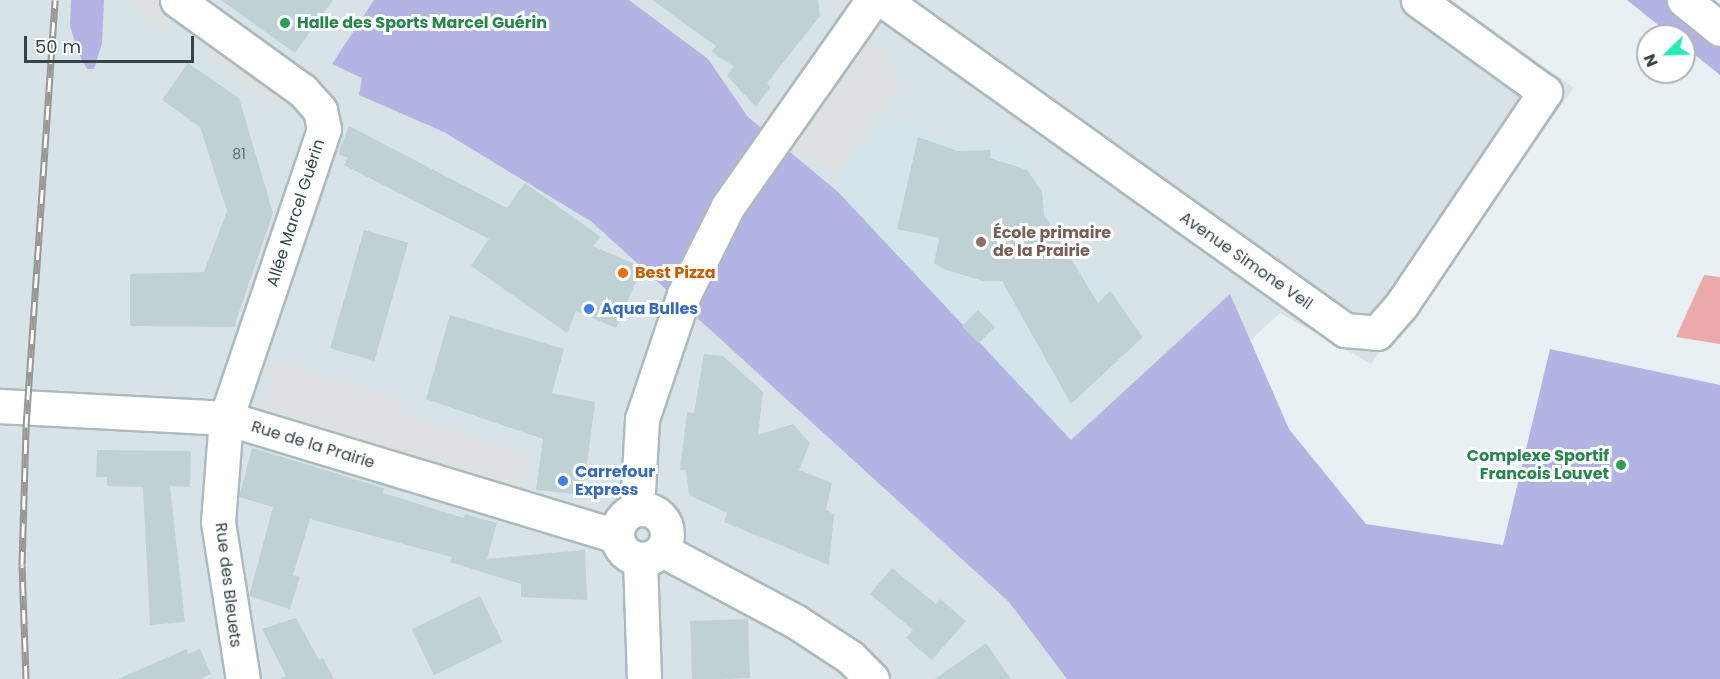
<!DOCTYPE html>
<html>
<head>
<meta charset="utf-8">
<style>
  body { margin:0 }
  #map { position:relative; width:1720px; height:679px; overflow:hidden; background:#e8f0f3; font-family:Poppins,sans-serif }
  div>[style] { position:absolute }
  .residential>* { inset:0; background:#d7e3e7 }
  .education>* { inset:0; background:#d3e5eb }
  .green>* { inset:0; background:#b4b4e4 }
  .parking>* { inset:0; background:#dde1e2; transform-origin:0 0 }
  .water>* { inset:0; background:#eca9ac }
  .building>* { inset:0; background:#bfd1d4; transform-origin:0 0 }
  .roads { filter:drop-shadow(2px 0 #acbabe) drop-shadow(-2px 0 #acbabe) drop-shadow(0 2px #acbabe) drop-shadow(0 -2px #acbabe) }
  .minor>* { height:33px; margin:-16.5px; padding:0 16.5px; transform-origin:16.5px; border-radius:16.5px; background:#fff }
  .minor>.ring { margin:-16.5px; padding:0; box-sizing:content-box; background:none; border:33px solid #fff; border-radius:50% }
  .rail>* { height:7px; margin-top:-3.5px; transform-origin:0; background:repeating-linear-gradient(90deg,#fff 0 14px,#979797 0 28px); box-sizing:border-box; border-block:2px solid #979797 }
  .dots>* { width:16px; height:16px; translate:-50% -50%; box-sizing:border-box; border:3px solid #fff; border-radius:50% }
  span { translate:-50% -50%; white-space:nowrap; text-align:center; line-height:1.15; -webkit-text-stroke:6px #fff; paint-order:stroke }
  .number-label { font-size:14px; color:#59676a }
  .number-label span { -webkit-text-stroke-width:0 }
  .leisure-label { font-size:16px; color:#27864d; font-weight:700 }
  .left { translate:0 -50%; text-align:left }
  .right { translate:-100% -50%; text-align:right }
  .street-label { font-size:16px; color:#374446 }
  .education-label { font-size:16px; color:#785e54; font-weight:700 }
  .food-label { font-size:16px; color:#c56008; font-weight:700 }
  .shop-label { font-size:16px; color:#366cbe; font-weight:700 }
  .north { position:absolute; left:1636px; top:24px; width:60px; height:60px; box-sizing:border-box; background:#fff; border:2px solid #afb4b5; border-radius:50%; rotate:247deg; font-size:16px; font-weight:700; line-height:24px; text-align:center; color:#374446 }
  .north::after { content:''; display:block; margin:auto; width:21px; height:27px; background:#27ebb0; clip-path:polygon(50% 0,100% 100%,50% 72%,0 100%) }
  .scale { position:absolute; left:24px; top:36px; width:170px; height:27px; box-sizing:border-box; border:3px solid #374446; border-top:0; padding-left:8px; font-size:18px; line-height:21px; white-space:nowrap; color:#374446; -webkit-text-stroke:4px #fff; paint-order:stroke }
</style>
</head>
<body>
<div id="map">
  <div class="residential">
    <i style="clip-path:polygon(0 0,1451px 0,1574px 88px,1371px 364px,1280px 313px,1226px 363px,1392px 649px,1720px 679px,0 679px)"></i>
  </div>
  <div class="education">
    <i style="clip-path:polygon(906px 118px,932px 136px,958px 144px,993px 144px,1009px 137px,1143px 337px,1052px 423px,838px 192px,842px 174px,872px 137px)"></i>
  </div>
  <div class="green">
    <i style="clip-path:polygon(71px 0,104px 0,102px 43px,94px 69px,87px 69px,78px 52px,70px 26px)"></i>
    <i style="clip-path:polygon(374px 0,629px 0,708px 59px,748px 117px,838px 192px,1071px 440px,1230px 294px,1289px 429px,1366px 524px,1503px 545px,1550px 349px,1720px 385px,1720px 679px,1067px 679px,1009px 602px,592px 222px,444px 132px,359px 95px,362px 78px,332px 64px)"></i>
    <i style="clip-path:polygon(1627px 0,1668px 0,1720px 41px,1720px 75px,1684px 46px,1684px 36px,1672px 36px)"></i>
  </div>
  <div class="parking">
    <i style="clip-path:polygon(124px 0,191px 0,167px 32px)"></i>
    <i style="clip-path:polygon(866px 39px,896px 61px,889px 71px,903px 82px,834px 176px,790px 143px)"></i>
    <i style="left:213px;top:41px;width:92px;height:16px;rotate:35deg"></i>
    <i style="clip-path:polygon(270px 357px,401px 399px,398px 411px,532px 454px,520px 494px,263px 413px,274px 377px,264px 374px)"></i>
  </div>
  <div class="water">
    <i style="clip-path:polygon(1704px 275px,1720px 277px,1720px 344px,1676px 337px)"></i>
  </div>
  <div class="building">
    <i style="clip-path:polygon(221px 0,333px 0,295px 53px)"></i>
    <i style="clip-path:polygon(652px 0,818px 0,820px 16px,767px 83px,770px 87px,756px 107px,727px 76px,734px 67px,712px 52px,716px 46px)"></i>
    <i style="clip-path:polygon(188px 63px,239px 98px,273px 213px,234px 327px,130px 326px,130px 274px,204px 272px,227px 211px,200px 127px,162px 100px)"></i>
    <i style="clip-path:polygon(349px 126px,507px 208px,525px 183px,601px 237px,593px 246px,642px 267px,616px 328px,576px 311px,567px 333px,471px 266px,489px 239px,344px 165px,348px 158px,338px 154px)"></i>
    <i style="clip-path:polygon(918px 137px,957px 151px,991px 150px,990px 158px,1027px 170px,1042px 192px,1044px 215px,1098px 303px,1110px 291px,1143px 337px,1071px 404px,1002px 281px,983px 281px,946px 270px,934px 263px,939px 238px,897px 229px)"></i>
    <i style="left:364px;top:230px;width:46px;height:123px;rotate:16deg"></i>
    <i style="left:978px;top:310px;width:24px;height:23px;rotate:45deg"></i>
    <i style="clip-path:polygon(450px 315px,564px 349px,552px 393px,595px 402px,583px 495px,536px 490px,543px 439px,426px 399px)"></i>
    <i style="clip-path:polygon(704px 354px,723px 356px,763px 392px,758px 435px,793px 424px,810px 443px,799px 470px,832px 483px,826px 510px,834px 514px,829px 565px,724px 522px,727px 513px,689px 495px,686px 470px,680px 470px,687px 412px,694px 413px)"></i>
    <i style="clip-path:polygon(252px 448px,384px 488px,383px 493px,464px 518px,465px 514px,497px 523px,487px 559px,585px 550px,587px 600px,521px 597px,521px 584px,450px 562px,452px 557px,310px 519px,293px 575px,300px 577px,290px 609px,249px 596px,273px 507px,239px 497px)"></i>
    <i style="clip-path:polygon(97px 450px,191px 451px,190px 487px,170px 486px,185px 622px,150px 625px,143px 487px,107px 486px,107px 477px,96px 477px)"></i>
    <i style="clip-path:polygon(892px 568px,936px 604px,940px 599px,966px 621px,932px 660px,906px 638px,913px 630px,870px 594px)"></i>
    <i style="left:480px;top:596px;width:51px;height:76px;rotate:64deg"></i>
    <i style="clip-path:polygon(296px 618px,319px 660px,323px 658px,334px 679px,280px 679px,286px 676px,262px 629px)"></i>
    <i style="left:748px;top:619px;width:59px;height:58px;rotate:88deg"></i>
    <i style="clip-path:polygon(986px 643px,1011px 679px,935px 679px)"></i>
    <i style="clip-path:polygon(187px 649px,188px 654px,200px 649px,211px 674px,199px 679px,118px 679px)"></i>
  </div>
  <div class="roads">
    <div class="minor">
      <i style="left:177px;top:0;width:154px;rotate:35.8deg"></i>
      <i style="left:302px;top:90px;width:27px;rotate:48deg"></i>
      <i style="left:320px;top:110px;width:19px;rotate:78deg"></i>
      <i style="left:324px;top:129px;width:305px;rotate:108.7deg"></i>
      <i style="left:226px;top:418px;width:104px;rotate:94.4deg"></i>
      <i style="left:218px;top:522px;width:159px;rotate:81deg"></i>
      <i style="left:883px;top:0;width:568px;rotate:35.54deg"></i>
      <i style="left:1345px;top:330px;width:32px;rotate:5deg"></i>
      <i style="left:1377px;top:333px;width:38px;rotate:-49deg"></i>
      <i style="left:1402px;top:304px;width:256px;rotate:-56deg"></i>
      <i style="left:1545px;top:92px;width:157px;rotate:-144.1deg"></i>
      <i style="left:1684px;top:0;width:46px;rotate:38.9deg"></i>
      <i style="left:0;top:406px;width:226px;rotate:3deg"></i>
      <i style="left:226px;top:418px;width:408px;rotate:16.8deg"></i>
      <i class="ring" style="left:617px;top:509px;width:17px;height:17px"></i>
      <i style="left:637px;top:509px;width:90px;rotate:-86.8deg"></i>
      <i style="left:642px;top:419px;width:132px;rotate:-71.4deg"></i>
      <i style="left:684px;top:294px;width:98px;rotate:-63.4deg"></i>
      <i style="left:728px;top:206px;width:252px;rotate:-54.9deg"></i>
      <i style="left:662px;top:550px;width:151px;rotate:28.1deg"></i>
      <i style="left:795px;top:621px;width:66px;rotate:33.2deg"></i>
      <i style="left:850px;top:657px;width:31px;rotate:45deg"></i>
      <i style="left:640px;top:559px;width:120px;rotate:88.1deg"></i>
    </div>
  </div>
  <div class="rail">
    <i style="left:26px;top:679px;width:114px;rotate:-92deg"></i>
    <i style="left:22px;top:565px;width:138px;rotate:-88.3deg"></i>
    <i style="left:26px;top:427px;width:428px;rotate:-86.1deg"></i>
  </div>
  <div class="dots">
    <i style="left:285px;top:23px;background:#2e9e5b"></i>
    <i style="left:981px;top:242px;background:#8d6e63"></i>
    <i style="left:623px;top:273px;background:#e8710a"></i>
    <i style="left:589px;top:309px;background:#3f7fe0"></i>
    <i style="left:1621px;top:465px;background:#2e9e5b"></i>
    <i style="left:563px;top:481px;background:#3f7fe0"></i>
  </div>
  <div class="number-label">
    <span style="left:239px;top:154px">81</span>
  </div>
  <div class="leisure-label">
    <span class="left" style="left:297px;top:23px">Halle des Sports Marcel Guérin</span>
    <span class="right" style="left:1609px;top:465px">Complexe Sportif<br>Francois Louvet</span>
  </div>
  <div class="street-label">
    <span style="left:296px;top:213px;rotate:-72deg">Allée Marcel Guérin</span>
    <span style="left:1246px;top:261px;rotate:35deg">Avenue Simone Veil</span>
    <span style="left:313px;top:445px;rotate:17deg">Rue de la Prairie</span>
    <span style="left:228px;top:585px;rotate:83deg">Rue des Bleuets</span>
  </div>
  <div class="education-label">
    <span class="left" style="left:993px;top:242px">École primaire<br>de la Prairie</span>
  </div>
  <div class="food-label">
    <span class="left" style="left:635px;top:273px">Best Pizza</span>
  </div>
  <div class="shop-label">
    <span class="left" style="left:601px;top:309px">Aqua Bulles</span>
    <span class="left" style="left:575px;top:481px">Carrefour<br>Express</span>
  </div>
  <div class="north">N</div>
  <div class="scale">50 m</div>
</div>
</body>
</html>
